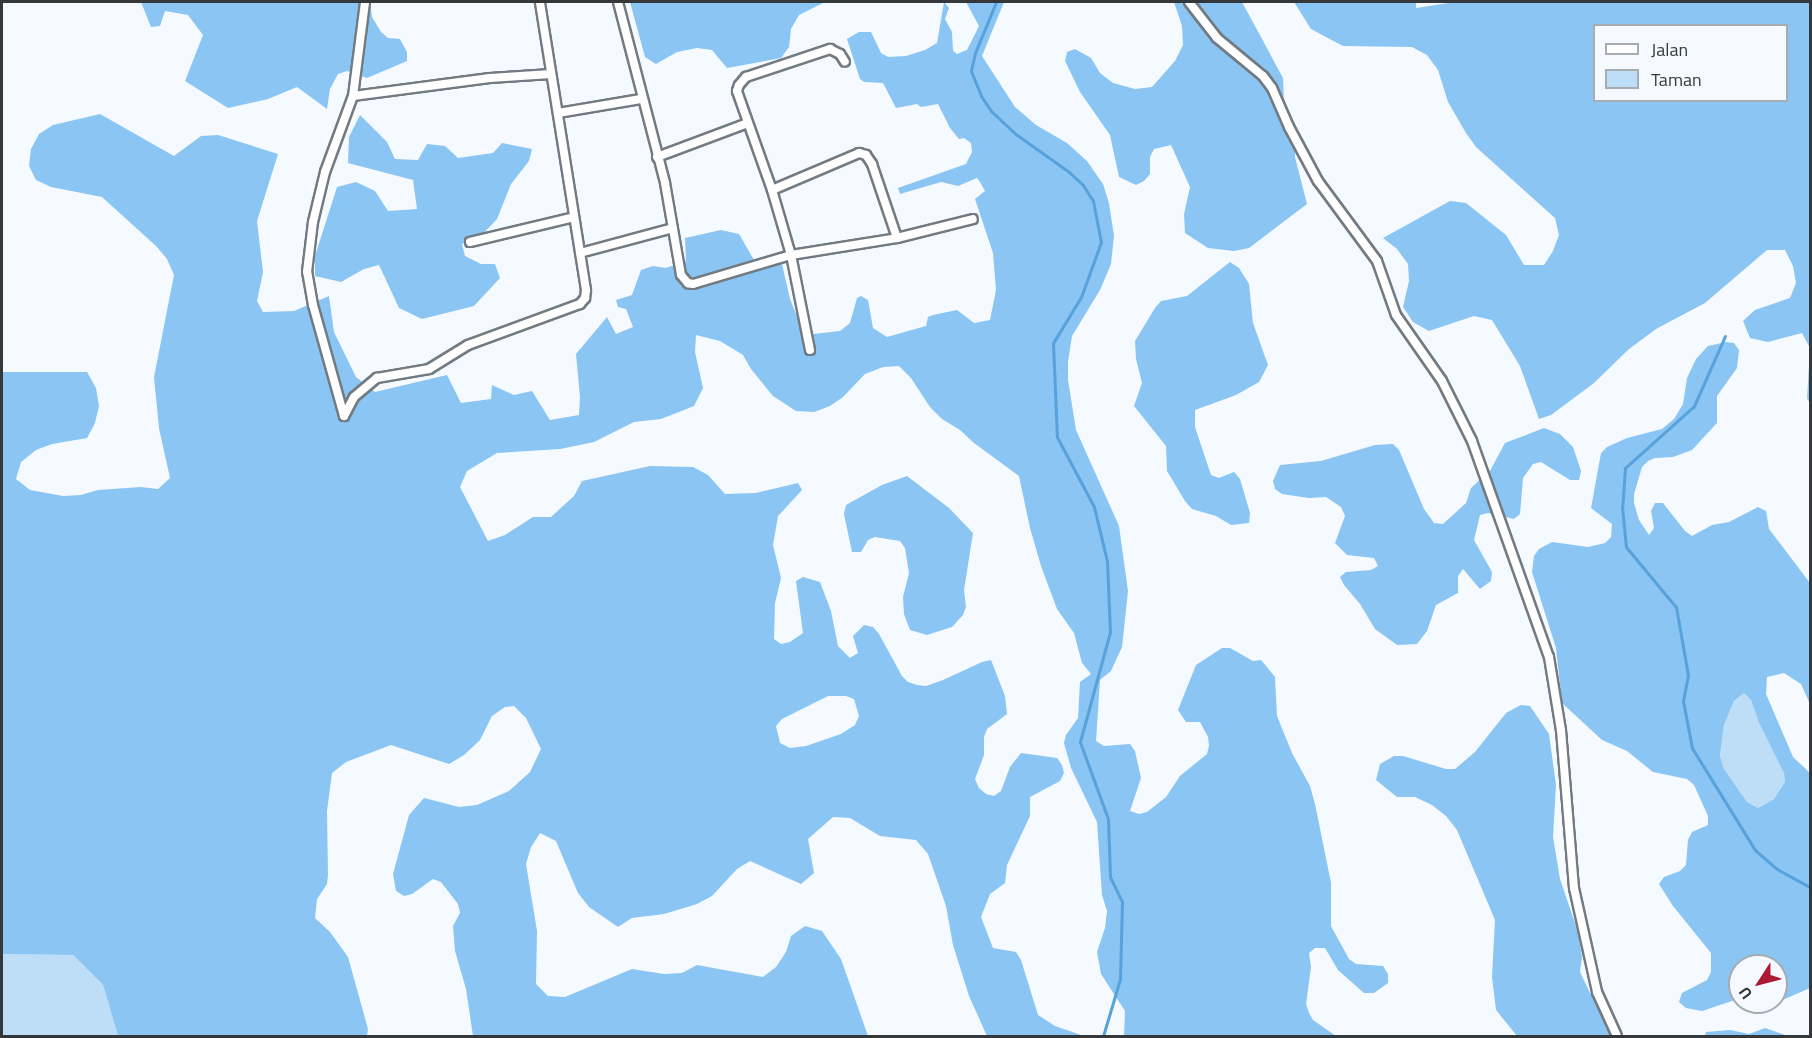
<!DOCTYPE html>
<html>
<head>
<meta charset="utf-8">
<style>
  body { margin:0 }
  #map { position:relative; width:1812px; height:1038px; overflow:hidden; background:#f4faff; font-family:"Titillium Web",sans-serif }
  div>[style] { position:absolute }
  .green>* { inset:0; background:#beddf6 }
  .forest>* { inset:0; background:#8ac5f3 }
  .stream>* { height:3px; margin:-1.5px; padding:0 1.5px; transform-origin:1.5px; border-radius:1.5px; background:#57a2db }
  .roads { filter:drop-shadow(2px 0 #727b82) drop-shadow(-2px 0 #727b82) drop-shadow(0 2px #727b82) drop-shadow(0 -2px #727b82) }
  .street>* { height:8px; margin:-4px; padding:0 4px; transform-origin:4px; border-radius:4px; background:#fff }
  span { translate:-50% -50%; white-space:nowrap; text-align:center; line-height:1.15; -webkit-text-stroke:6px #f4faff; paint-order:stroke }
  .frame { position:absolute; inset:0; border:3px solid #34383b; pointer-events:none }
  .legend { position:absolute; left:1593px; top:24px; width:195px; height:78px; box-sizing:border-box; background:#f4faff; border:2px solid #a7acb1; margin:0; padding:8px 10px; list-style:none; font-size:18px; color:#34383b }
  .legend li { display:flex; align-items:center; gap:12px; height:30px }
  .legend b { width:30px; border:2px solid #a7acb1 }
  .north { position:absolute; left:1728px; top:954px; width:60px; height:60px; box-sizing:border-box; background:#f4faff; border:2px solid #a7acb1; border-radius:50%; rotate:234deg; font-size:16px; font-weight:700; line-height:24px; text-align:center; color:#34383b }
  .north::after { content:''; display:block; margin:auto; width:21px; height:27px; background:#ad1935; clip-path:polygon(50% 0,100% 100%,50% 72%,0 100%) }
</style>
</head>
<body>
<div id="map">
  <div class="green">
    <i style="clip-path:polygon(1744px 693px,1751px 700px,1759px 723px,1784px 772px,1785px 782px,1774px 799px,1758px 808px,1747px 802px,1724px 769px,1720px 756px,1724px 725px,1734px 701px)"></i>
    <i style="clip-path:polygon(2px 954px,73px 955px,103px 985px,118px 1036px,2px 1036px)"></i>
  </div>
  <div class="forest">
    <i style="clip-path:polygon(141px 2px,370px 2px,372px 17px,381px 32px,388px 38px,400px 39px,407px 52px,407px 61px,367px 78px,347px 71px,338px 74px,330px 89px,327px 109px,297px 87px,268px 99px,228px 108px,185px 81px,203px 35px,188px 15px,165px 11px,160px 26px,151px 27px)"></i>
    <i style="clip-path:polygon(630px 2px,825px 2px,799px 15px,791px 29px,789px 47px,781px 58px,727px 68px,712px 50px,697px 48px,677px 52px,656px 64px,645px 57px)"></i>
    <i style="clip-path:polygon(evenodd,944px 2px,949px 8px,945px 19px,952px 32px,953px 51px,957px 54px,967px 50px,979px 26px,966px 2px,1004px 2px,982px 56px,1015px 107px,1036px 125px,1067px 143px,1087px 161px,1103px 184px,1109px 203px,1114px 236px,1111px 264px,1100px 290px,1072px 336px,1068px 362px,1068px 380px,1076px 430px,1119px 526px,1128px 591px,1122px 647px,1111px 671px,1100px 680px,1096px 741px,1104px 746px,1130px 744px,1135px 751px,1141px 778px,1130px 811px,1139px 814px,1147px 812px,1166px 797px,1180px 776px,1207px 754px,1209px 746px,1208px 737px,1200px 722px,1186px 722px,1178px 710px,1196px 665px,1222px 648px,1230px 648px,1253px 661px,1261px 660px,1275px 677px,1277px 716px,1292px 753px,1310px 786px,1315px 804px,1331px 883px,1331px 926px,1349px 959px,1356px 964px,1383px 966px,1388px 974px,1388px 983px,1374px 993px,1364px 993px,1338px 970px,1325px 948px,1315px 948px,1309px 953px,1311px 967px,1306px 1004px,1309px 1013px,1313px 1020px,1336px 1036px,1124px 1036px,1125px 1011px,1101px 974px,1097px 952px,1105px 928px,1107px 911px,1102px 895px,1097px 822px,1071px 768px,1064px 743px,1066px 735px,1078px 718px,1080px 682px,1091px 674px,1082px 663px,1074px 633px,1057px 609px,1041px 566px,1030px 528px,1019px 476px,974px 443px,960px 430px,942px 419px,930px 407px,911px 378px,899px 366px,883px 367px,865px 374px,843px 397px,830px 406px,814px 412px,796px 411px,773px 396px,751px 369px,743px 355px,720px 341px,696px 335px,695px 352px,703px 388px,694px 406px,661px 419px,634px 422px,594px 442px,560px 449px,497px 453px,467px 471px,460px 487px,488px 541px,505px 535px,533px 517px,551px 517px,574px 496px,582px 481px,650px 466px,693px 467px,708px 475px,725px 494px,756px 493px,798px 483px,802px 490px,778px 516px,773px 545px,781px 578px,775px 603px,774px 639px,781px 644px,790px 642px,803px 633px,796px 581px,803px 577px,820px 582px,831px 611px,838px 646px,850px 658px,858px 653px,853px 636px,864px 625px,873px 627px,879px 634px,902px 676px,908px 682px,917px 685px,926px 686px,943px 680px,982px 662px,991px 660px,1005px 696px,1007px 714px,987px 729px,984px 737px,984px 755px,975px 779px,979px 788px,986px 794px,994px 796px,1001px 791px,1010px 767px,1021px 753px,1057px 758px,1062px 765px,1064px 773px,1060px 781px,1030px 797px,1030px 816px,1007px 865px,1005px 883px,990px 894px,981px 917px,993px 948px,1016px 952px,1021px 960px,1038px 1015px,1055px 1026px,1084px 1036px,987px 1036px,969px 996px,953px 945px,946px 906px,928px 854px,916px 840px,880px 836px,850px 818px,833px 817px,808px 839px,814px 873px,801px 884px,750px 861px,737px 869px,712px 896px,697px 904px,664px 914px,632px 918px,618px 927px,589px 907px,578px 893px,556px 841px,540px 833px,531px 847px,526px 864px,537px 931px,536px 984px,548px 996px,565px 997px,632px 969px,664px 974px,682px 973px,697px 965px,763px 977px,776px 967px,786px 952px,791px 936px,805px 926px,822px 931px,841px 959px,868px 1036px,473px 1036px,466px 989px,455px 951px,453px 926px,460px 913px,458px 904px,441px 882px,433px 879px,412px 894px,404px 896px,396px 891px,393px 874px,409px 815px,424px 798px,459px 807px,477px 805px,509px 791px,530px 772px,541px 749px,526px 718px,514px 706px,505px 707px,492px 716px,480px 740px,464px 755px,449px 764px,391px 745px,346px 762px,332px 773px,327px 811px,328px 875px,327px 884px,317px 899px,315px 918px,330px 932px,348px 957px,368px 1029px,367px 1036px,118px 1036px,103px 985px,73px 955px,2px 954px,2px 372px,87px 372px,96px 388px,99px 406px,95px 423px,87px 438px,52px 444px,36px 450px,21px 462px,16px 479px,30px 490px,63px 496px,81px 495px,98px 490px,141px 487px,158px 489px,170px 478px,159px 428px,154px 377px,174px 275px,167px 259px,156px 246px,102px 197px,51px 187px,36px 180px,29px 166px,31px 149px,39px 134px,53px 125px,100px 114px,174px 156px,201px 136px,218px 135px,278px 154px,257px 221px,263px 272px,257px 301px,263px 312px,294px 311px,329px 296px,334px 332px,356px 377px,375px 392px,447px 375px,461px 403px,491px 399px,492px 385px,514px 395px,532px 391px,550px 420px,579px 415px,580px 397px,576px 354px,607px 317px,616px 334px,633px 327px,626px 309px,618px 307px,616px 300px,632px 295px,641px 270px,653px 266px,666px 268px,686px 261px,685px 238px,721px 230px,739px 234px,754px 260px,782px 264px,790px 299px,802px 329px,813px 334px,840px 331px,850px 323px,857px 298px,861px 296px,868px 300px,873px 328px,887px 337px,926px 326px,928px 317px,933px 315px,957px 310px,974px 323px,990px 320px,996px 290px,993px 253px,975px 199px,985px 191px,980px 182px,977px 178px,958px 186px,941px 182px,900px 194px,898px 188px,966px 164px,972px 152px,971px 143px,964px 138px,959px 139px,950px 128px,938px 104px,921px 107px,917px 104px,896px 108px,883px 83px,864px 82px,860px 79px,847px 39px,859px 32px,871px 32px,881px 53px,888px 57px,906px 56px,925px 50px,937px 43px,944px 2px,828px 696px,846px 696px,854px 699px,859px 716px,855px 725px,841px 734px,806px 746px,790px 748px,780px 743px,776px 726px,782px 719px,828px 696px)"></i>
    <i style="clip-path:polygon(1174px 2px,1242px 2px,1283px 78px,1284px 103px,1295px 128px,1295px 157px,1307px 204px,1249px 248px,1234px 251px,1208px 248px,1185px 233px,1184px 214px,1190px 187px,1171px 145px,1154px 149px,1150px 157px,1150px 174px,1144px 181px,1136px 185px,1119px 177px,1110px 135px,1080px 92px,1065px 61px,1067px 52px,1075px 49px,1091px 58px,1100px 73px,1113px 83px,1135px 89px,1152px 87px,1175px 61px,1183px 45px,1182px 26px)"></i>
    <i style="clip-path:polygon(evenodd,1294px 2px,1416px 2px,1416px 8px,1455px 2px,1810px 2px,1810px 402px,1807px 399px,1810px 348px,1802px 333px,1768px 342px,1750px 338px,1743px 321px,1755px 310px,1790px 298px,1796px 283px,1793px 266px,1785px 250px,1767px 250px,1705px 303px,1656px 329px,1629px 349px,1594px 383px,1551px 415px,1539px 419px,1520px 366px,1492px 320px,1474px 316px,1429px 331px,1413px 322px,1403px 307px,1409px 281px,1408px 264px,1397px 249px,1383px 238px,1450px 201px,1466px 203px,1506px 235px,1524px 265px,1544px 265px,1553px 251px,1559px 235px,1555px 218px,1476px 147px,1466px 133px,1448px 102px,1438px 70px,1427px 55px,1412px 47px,1343px 46px,1311px 29px,1294px 2px,1594px 26px,1786px 26px,1786px 100px,1594px 100px,1594px 26px)"></i>
    <i style="clip-path:polygon(360px 115px,387px 142px,395px 159px,418px 160px,427px 144px,445px 146px,458px 158px,493px 153px,502px 143px,532px 149px,529px 161px,511px 184px,497px 219px,482px 235px,462px 244px,465px 256px,481px 264px,495px 264px,500px 278px,474px 306px,422px 319px,399px 308px,379px 265px,364px 269px,341px 282px,315px 276px,315px 256px,337px 187px,356px 182px,375px 191px,388px 211px,417px 209px,413px 180px,348px 163px,349px 137px)"></i>
    <i style="clip-path:polygon(1230px 262px,1239px 268px,1249px 284px,1253px 323px,1268px 365px,1259px 382px,1236px 395px,1195px 410px,1195px 427px,1211px 475px,1219px 478px,1234px 472px,1240px 479px,1250px 513px,1249px 523px,1231px 525px,1216px 516px,1192px 509px,1185px 501px,1167px 471px,1166px 446px,1134px 406px,1142px 383px,1136px 359px,1135px 341px,1155px 308px,1161px 301px,1187px 296px)"></i>
    <i style="clip-path:polygon(evenodd,1726px 342px,1734px 343px,1739px 350px,1737px 368px,1717px 396px,1717px 423px,1692px 450px,1673px 457px,1655px 458px,1648px 461px,1642px 467px,1634px 494px,1634px 503px,1639px 520px,1649px 535px,1654px 528px,1651px 511px,1655px 503px,1663px 503px,1685px 531px,1692px 536px,1712px 525px,1729px 522px,1758px 507px,1766px 511px,1769px 529px,1810px 583px,1810px 704px,1801px 684px,1784px 673px,1767px 677px,1766px 694px,1793px 757px,1810px 773px,1810px 988px,1769px 1006px,1748px 1002px,1776px 1002px,1776px 966px,1740px 966px,1740px 1001px,1735px 1000px,1702px 1011px,1686px 1008px,1679px 1002px,1682px 993px,1707px 980px,1711px 972px,1711px 953px,1673px 906px,1659px 884px,1664px 877px,1680px 871px,1686px 865px,1688px 840px,1692px 832px,1708px 825px,1708px 816px,1694px 785px,1687px 779px,1653px 772px,1627px 751px,1602px 740px,1562px 703px,1556px 648px,1532px 572px,1534px 556px,1539px 549px,1552px 542px,1588px 547px,1605px 543px,1611px 537px,1612px 524px,1591px 508px,1601px 453px,1607px 447px,1627px 438px,1662px 429px,1674px 419px,1683px 404px,1687px 378px,1696px 359px,1708px 346px,1726px 342px,1744px 693px,1751px 700px,1759px 723px,1784px 773px,1785px 782px,1774px 799px,1758px 808px,1747px 802px,1724px 769px,1720px 756px,1724px 725px,1734px 701px,1744px 693px)"></i>
    <i style="clip-path:polygon(1544px 428px,1560px 434px,1573px 447px,1581px 471px,1579px 480px,1570px 480px,1541px 462px,1533px 464px,1523px 478px,1520px 514px,1514px 519px,1488px 513px,1480px 515px,1474px 540px,1492px 572px,1491px 581px,1480px 589px,1463px 569px,1458px 576px,1458px 593px,1436px 605px,1427px 631px,1417px 644px,1397px 645px,1375px 629px,1360px 604px,1344px 585px,1340px 577px,1346px 572px,1371px 570px,1378px 566px,1374px 558px,1347px 555px,1335px 543px,1345px 516px,1341px 507px,1326px 497px,1309px 498px,1282px 494px,1275px 489px,1273px 481px,1280px 465px,1321px 461px,1375px 445px,1393px 444px,1399px 450px,1424px 509px,1434px 523px,1443px 524px,1466px 503px,1471px 488px,1490px 471px,1505px 443px)"></i>
    <i style="clip-path:polygon(907px 476px,949px 508px,973px 533px,964px 590px,966px 607px,963px 615px,952px 627px,927px 635px,910px 630px,904px 614px,903px 597px,909px 573px,905px 548px,900px 541px,875px 537px,868px 540px,861px 552px,852px 552px,844px 514px,846px 505px,882px 485px)"></i>
    <i style="clip-path:polygon(1521px 705px,1530px 706px,1549px 734px,1556px 785px,1553px 837px,1560px 879px,1578px 932px,1582px 957px,1580px 972px,1590px 993px,1610px 1008px,1614px 1036px,1517px 1036px,1496px 1010px,1492px 977px,1495px 920px,1457px 830px,1446px 816px,1432px 805px,1415px 797px,1397px 797px,1376px 780px,1380px 764px,1394px 756px,1403px 756px,1446px 769px,1455px 769px,1475px 752px,1506px 713px)"></i>
    <i style="clip-path:polygon(1765px 1028px,1788px 1036px,1705px 1036px,1706px 1032px,1730px 1030px,1749px 1034px)"></i>
  </div>
  <div class="stream">
    <i style="left:996px;top:2px;width:55px;rotate:112.4deg"></i>
    <i style="left:975px;top:53px;width:18px;rotate:103deg"></i>
    <i style="left:971px;top:71px;width:27px;rotate:68deg"></i>
    <i style="left:981px;top:96px;width:18px;rotate:56deg"></i>
    <i style="left:991px;top:111px;width:35px;rotate:43deg"></i>
    <i style="left:1017px;top:135px;width:64px;rotate:35.4deg"></i>
    <i style="left:1069px;top:172px;width:19px;rotate:43deg"></i>
    <i style="left:1083px;top:185px;width:19px;rotate:58deg"></i>
    <i style="left:1093px;top:201px;width:42px;rotate:79deg"></i>
    <i style="left:1101px;top:242px;width:59px;rotate:110deg"></i>
    <i style="left:1081px;top:297px;width:54px;rotate:121.3deg"></i>
    <i style="left:1053px;top:343px;width:94px;rotate:87.6deg"></i>
    <i style="left:1057px;top:437px;width:79px;rotate:62.1deg"></i>
    <i style="left:1094px;top:507px;width:56px;rotate:76.5deg"></i>
    <i style="left:1107px;top:561px;width:71px;rotate:87.6deg"></i>
    <i style="left:1110px;top:632px;width:114px;rotate:105.3deg"></i>
    <i style="left:1080px;top:742px;width:82px;rotate:70deg"></i>
    <i style="left:1108px;top:819px;width:58px;rotate:88deg"></i>
    <i style="left:1110px;top:877px;width:28px;rotate:64deg"></i>
    <i style="left:1122px;top:902px;width:77px;rotate:91.5deg"></i>
    <i style="left:1120px;top:979px;width:59px;rotate:106.6deg"></i>
    <i style="left:1725px;top:336px;width:77px;rotate:113.9deg"></i>
    <i style="left:1694px;top:406px;width:93px;rotate:138.1deg"></i>
    <i style="left:1625px;top:468px;width:39px;rotate:94deg"></i>
    <i style="left:1622px;top:507px;width:40px;rotate:84.3deg"></i>
    <i style="left:1626px;top:547px;width:78px;rotate:50.2deg"></i>
    <i style="left:1676px;top:607px;width:69px;rotate:80deg"></i>
    <i style="left:1688px;top:675px;width:26px;rotate:101deg"></i>
    <i style="left:1683px;top:701px;width:48px;rotate:79.2deg"></i>
    <i style="left:1692px;top:748px;width:120px;rotate:58.3deg"></i>
    <i style="left:1755px;top:850px;width:29px;rotate:41deg"></i>
    <i style="left:1777px;top:869px;width:38px;rotate:29deg"></i>
  </div>
  <div class="roads">
    <div class="street">
      <i style="left:618px;top:2px;width:187px;rotate:75.4deg"></i>
      <i style="left:665px;top:183px;width:93px;rotate:80.1deg"></i>
      <i style="left:681px;top:275px;width:11px;rotate:49deg"></i>
      <i style="left:688px;top:283px;width:5px;rotate:11deg"></i>
      <i style="left:693px;top:284px;width:102px;rotate:-16.5deg"></i>
      <i style="left:791px;top:255px;width:107px;rotate:-9.1deg"></i>
      <i style="left:897px;top:238px;width:78px;rotate:-14deg"></i>
      <i style="left:1189px;top:2px;width:46px;rotate:52.1deg"></i>
      <i style="left:1217px;top:38px;width:60px;rotate:39.6deg"></i>
      <i style="left:1263px;top:76px;width:15px;rotate:53deg"></i>
      <i style="left:1272px;top:88px;width:43px;rotate:66.4deg"></i>
      <i style="left:1289px;top:127px;width:61px;rotate:61.8deg"></i>
      <i style="left:1318px;top:181px;width:99px;rotate:53.6deg"></i>
      <i style="left:1377px;top:261px;width:57px;rotate:70.6deg"></i>
      <i style="left:1396px;top:315px;width:80px;rotate:55.1deg"></i>
      <i style="left:1442px;top:381px;width:67px;rotate:63.4deg"></i>
      <i style="left:1472px;top:441px;width:229px;rotate:70.4deg"></i>
      <i style="left:1549px;top:657px;width:74px;rotate:80.7deg"></i>
      <i style="left:1561px;top:730px;width:159px;rotate:85.3deg"></i>
      <i style="left:1574px;top:888px;width:107px;rotate:77.5deg"></i>
      <i style="left:1597px;top:992px;width:48px;rotate:65.6deg"></i>
      <i style="left:353px;top:96px;width:138px;rotate:-7.5deg"></i>
      <i style="left:490px;top:78px;width:61px;rotate:-3.8deg"></i>
      <i style="left:558px;top:113px;width:84px;rotate:-9.6deg"></i>
      <i style="left:657px;top:157px;width:97px;rotate:-20.5deg"></i>
      <i style="left:772px;top:190px;width:95px;rotate:-23deg"></i>
      <i style="left:859px;top:153px;width:7px;rotate:16deg"></i>
      <i style="left:866px;top:155px;width:11px;rotate:56deg"></i>
      <i style="left:872px;top:164px;width:78px;rotate:71.3deg"></i>
      <i style="left:470px;top:242px;width:107px;rotate:-13.5deg"></i>
      <i style="left:580px;top:253px;width:96px;rotate:-15deg"></i>
      <i style="left:810px;top:350px;width:97px;rotate:-101.3deg"></i>
      <i style="left:791px;top:255px;width:68px;rotate:-106.3deg"></i>
      <i style="left:772px;top:190px;width:105px;rotate:-109.5deg"></i>
      <i style="left:737px;top:91px;width:6px;rotate:-72deg"></i>
      <i style="left:739px;top:85px;width:11px;rotate:-49deg"></i>
      <i style="left:746px;top:77px;width:89px;rotate:-18.4deg"></i>
      <i style="left:830px;top:49px;width:11px;rotate:27deg"></i>
      <i style="left:840px;top:54px;width:9px;rotate:58deg"></i>
      <i style="left:344px;top:416px;width:21px;rotate:-62deg"></i>
      <i style="left:354px;top:397px;width:30px;rotate:-40deg"></i>
      <i style="left:377px;top:378px;width:53px;rotate:-9.8deg"></i>
      <i style="left:429px;top:369px;width:46px;rotate:-31.6deg"></i>
      <i style="left:468px;top:345px;width:119px;rotate:-20.1deg"></i>
      <i style="left:580px;top:304px;width:8px;rotate:-50deg"></i>
      <i style="left:585px;top:298px;width:8px;rotate:-83deg"></i>
      <i style="left:586px;top:290px;width:292px;rotate:-99.1deg"></i>
      <i style="left:344px;top:416px;width:115px;rotate:-105.6deg"></i>
      <i style="left:313px;top:305px;width:34px;rotate:-100deg"></i>
      <i style="left:307px;top:272px;width:50px;rotate:-83.2deg"></i>
      <i style="left:313px;top:222px;width:51px;rotate:-76.5deg"></i>
      <i style="left:325px;top:172px;width:81px;rotate:-69.8deg"></i>
      <i style="left:353px;top:96px;width:95px;rotate:-82.7deg"></i>
    </div>
  </div>
  <div class="frame"></div>
  <ul class="legend">
  <li><b style="height:8px;background:#fff"></b>Jalan</li>
  <li><b style="height:16px;background:#beddf6"></b>Taman</li>
  </ul>
  <div class="north">U</div>
</div>
</body>
</html>
